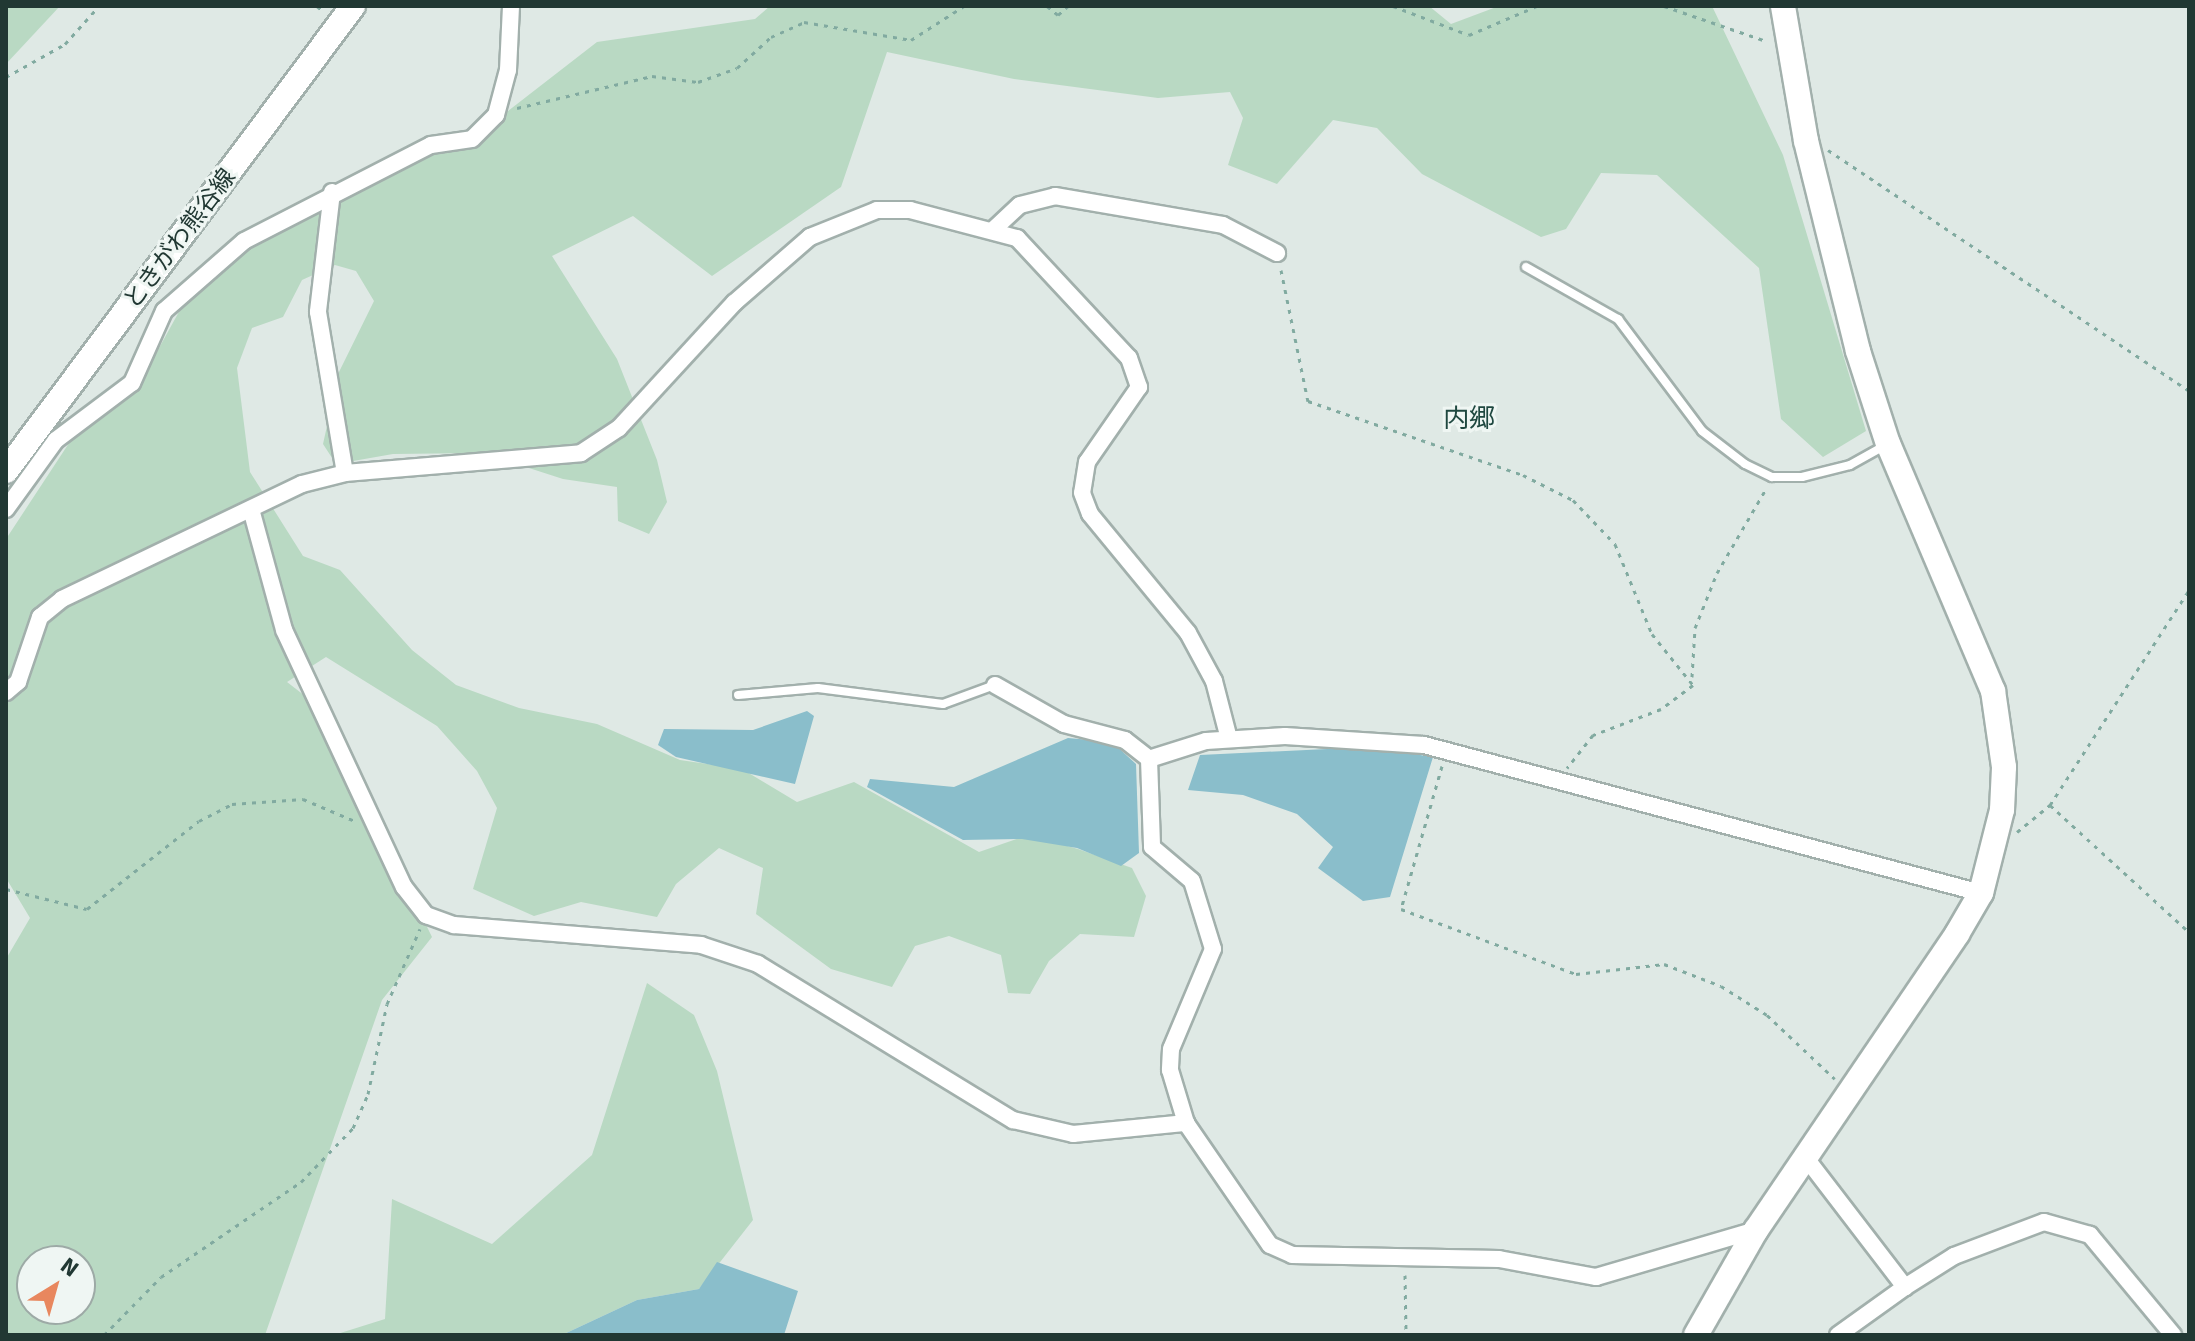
<!DOCTYPE html>
<html>
<head>
<meta charset="utf-8">
<style>
  body { margin:0 }
  #map { position:relative; width:2195px; height:1341px; overflow:hidden; background:#dfe9e5; font-family:Signika,"Noto Sans JP",sans-serif }
  div>[style] { position:absolute }
  .green>* { inset:0; background:#b9d9c3 }
  .water>* { inset:0; background:#8abecb }
  .path>* { height:3px; margin-top:-1.5px; transform-origin:0; background:repeating-linear-gradient(90deg,#81aaa0 0 4px,transparent 0 10px) }
  .roads { filter:drop-shadow(2px 0 #a2b0ac) drop-shadow(-2px 0 #a2b0ac) drop-shadow(0 2px #a2b0ac) drop-shadow(0 -2px #a2b0ac) }
  .lane>* { height:8px; margin:-4px; padding:0 4px; transform-origin:4px; border-radius:4px; background:#fff }
  .street>* { height:16px; margin:-8px; padding:0 8px; transform-origin:8px; border-radius:8px; background:#fff }
  .secondary>* { height:24px; margin:-12px; padding:0 12px; transform-origin:12px; border-radius:12px; background:#fff }
  span { translate:-50% -50%; white-space:nowrap; text-align:center; line-height:1.15; -webkit-text-stroke:6px #eff6f3; paint-order:stroke }
  .street-label { font-size:24px; color:#213833 }
  .neighbourhood-label { font-size:26px; color:#1f4840 }
  .frame { position:absolute; inset:0; border:8px solid #213833; pointer-events:none }
  .north { position:absolute; left:16px; top:1245px; width:80px; height:80px; box-sizing:border-box; background:#eff6f3; border:2px solid #9daaa6; border-radius:50%; rotate:37deg; font-size:22px; font-weight:700; line-height:32px; text-align:center; color:#213833 }
  .north::after { content:''; display:block; margin:auto; width:28px; height:36px; background:#e8875e; clip-path:polygon(50% 0,100% 100%,50% 72%,0 100%) }
</style>
</head>
<body>
<div id="map">
  <div class="green">
    <i style="clip-path:polygon(6px 6px,60px 6px,6px 64px)"></i>
    <i style="clip-path:polygon(evenodd,770px 6px,1429px 6px,1451px 24px,1499px 6px,1712px 6px,1783px 155px,1866px 431px,1823px 457px,1781px 419px,1759px 268px,1657px 175px,1601px 173px,1566px 229px,1541px 237px,1422px 174px,1377px 128px,1333px 120px,1277px 184px,1228px 165px,1243px 118px,1230px 92px,1158px 98px,1014px 79px,887px 52px,841px 187px,712px 276px,633px 216px,552px 256px,617px 359px,657px 460px,667px 502px,649px 534px,618px 521px,617px 487px,563px 479px,482px 453px,393px 454px,336px 464px,323px 444px,339px 372px,374px 301px,356px 271px,335px 265px,302px 280px,283px 317px,252px 328px,237px 368px,250px 472px,303px 556px,340px 570px,412px 650px,456px 685px,519px 708px,597px 724px,680px 760px,742px 769px,797px 802px,854px 782px,979px 852px,1028px 835px,1078px 849px,1132px 868px,1146px 896px,1134px 937px,1080px 934px,1049px 961px,1030px 994px,1008px 993px,1001px 955px,949px 936px,915px 946px,892px 987px,831px 969px,756px 914px,763px 868px,719px 848px,676px 884px,657px 917px,581px 902px,534px 916px,473px 889px,497px 808px,477px 771px,437px 726px,326px 657px,287px 682px,318px 706px,432px 937px,382px 1000px,265px 1335px,6px 1335px,6px 959px,30px 918px,6px 878px,6px 539px,73px 437px,148px 368px,186px 299px,248px 246px,495px 121px,597px 42px,755px 19px,770px 6px,32px 1261px,80px 1261px,80px 1309px,32px 1309px,32px 1261px)"></i>
    <i style="clip-path:polygon(647px 983px,694px 1015px,717px 1071px,753px 1220px,699px 1289px,637px 1300px,562px 1335px,334px 1335px,385px 1319px,392px 1199px,492px 1244px,592px 1155px)"></i>
  </div>
  <div class="water">
    <i style="clip-path:polygon(807px 711px,814px 716px,795px 784px,676px 757px,658px 745px,664px 729px,753px 730px)"></i>
    <i style="clip-path:polygon(1068px 738px,1112px 742px,1136px 764px,1139px 853px,1121px 866px,1077px 848px,1022px 839px,963px 840px,867px 787px,870px 779px,954px 787px)"></i>
    <i style="clip-path:polygon(1369px 747px,1433px 757px,1390px 897px,1363px 901px,1318px 868px,1333px 847px,1297px 814px,1243px 795px,1188px 790px,1200px 755px)"></i>
    <i style="clip-path:polygon(717px 1262px,798px 1291px,784px 1335px,562px 1335px,637px 1300px,699px 1289px)"></i>
  </div>
  <div class="path">
    <i style="left:317px;top:6px;width:9px;rotate:41deg"></i>
    <i style="left:1047px;top:6px;width:14px;rotate:39deg"></i>
    <i style="left:1058px;top:15px;width:13px;rotate:-42deg"></i>
    <i style="left:1393px;top:6px;width:81px;rotate:20.9deg"></i>
    <i style="left:1469px;top:35px;width:74px;rotate:-23.1deg"></i>
    <i style="left:1664px;top:6px;width:108px;rotate:18.9deg"></i>
    <i style="left:6px;top:77px;width:68px;rotate:-29.2deg"></i>
    <i style="left:65px;top:44px;width:51px;rotate:-48.2deg"></i>
    <i style="left:517px;top:108px;width:139px;rotate:-13.3deg"></i>
    <i style="left:652px;top:76px;width:46px;rotate:7.4deg"></i>
    <i style="left:698px;top:82px;width:41px;rotate:-19.7deg"></i>
    <i style="left:737px;top:68px;width:46px;rotate:-42.4deg"></i>
    <i style="left:771px;top:37px;width:36px;rotate:-24deg"></i>
    <i style="left:804px;top:22px;width:109px;rotate:9.5deg"></i>
    <i style="left:911px;top:40px;width:63px;rotate:-32.7deg"></i>
    <i style="left:1828px;top:150px;width:434px;rotate:33.7deg"></i>
    <i style="left:1281px;top:270px;width:134px;rotate:78.4deg"></i>
    <i style="left:1308px;top:401px;width:227px;rotate:19deg"></i>
    <i style="left:1523px;top:475px;width:56px;rotate:26.6deg"></i>
    <i style="left:1573px;top:500px;width:61px;rotate:46.3deg"></i>
    <i style="left:1615px;top:544px;width:97px;rotate:67.7deg"></i>
    <i style="left:1652px;top:634px;width:65px;rotate:51.2deg"></i>
    <i style="left:1693px;top:685px;width:40px;rotate:143deg"></i>
    <i style="left:1661px;top:709px;width:73px;rotate:159.1deg"></i>
    <i style="left:1593px;top:735px;width:42px;rotate:128.2deg"></i>
    <i style="left:1692px;top:677px;width:49px;rotate:-86.5deg"></i>
    <i style="left:1695px;top:628px;width:59px;rotate:-68.2deg"></i>
    <i style="left:1717px;top:573px;width:99px;rotate:-59.8deg"></i>
    <i style="left:1442px;top:766px;width:149px;rotate:106deg"></i>
    <i style="left:1401px;top:909px;width:187px;rotate:20.4deg"></i>
    <i style="left:1576px;top:974px;width:89px;rotate:-6.5deg"></i>
    <i style="left:1664px;top:964px;width:61px;rotate:21.1deg"></i>
    <i style="left:1721px;top:986px;width:54px;rotate:32.2deg"></i>
    <i style="left:1767px;top:1015px;width:93px;rotate:43.3deg"></i>
    <i style="left:2050px;top:805px;width:188px;rotate:42.4deg"></i>
    <i style="left:2017px;top:832px;width:43px;rotate:-39.3deg"></i>
    <i style="left:2050px;top:805px;width:256px;rotate:-57.1deg"></i>
    <i style="left:6px;top:889px;width:83px;rotate:13.9deg"></i>
    <i style="left:87px;top:909px;width:142px;rotate:-38.2deg"></i>
    <i style="left:199px;top:821px;width:37px;rotate:-27deg"></i>
    <i style="left:232px;top:804px;width:71px;rotate:-4deg"></i>
    <i style="left:303px;top:799px;width:56px;rotate:22.9deg"></i>
    <i style="left:1405px;top:1275px;width:60px;rotate:89deg"></i>
    <i style="left:104px;top:1335px;width:81px;rotate:-45.5deg"></i>
    <i style="left:161px;top:1277px;width:169px;rotate:-34.2deg"></i>
    <i style="left:301px;top:1182px;width:75px;rotate:-46.1deg"></i>
    <i style="left:353px;top:1128px;width:37px;rotate:-66deg"></i>
    <i style="left:368px;top:1094px;width:92px;rotate:-78.1deg"></i>
    <i style="left:387px;top:1004px;width:82px;rotate:-66.3deg"></i>
  </div>
  <div class="roads">
    <div class="lane">
      <i style="left:1526px;top:267px;width:106px;rotate:29.5deg"></i>
      <i style="left:1618px;top:319px;width:140px;rotate:53.1deg"></i>
      <i style="left:1702px;top:431px;width:54px;rotate:37.5deg"></i>
      <i style="left:1745px;top:464px;width:30px;rotate:26deg"></i>
      <i style="left:1772px;top:477px;width:30px"></i>
      <i style="left:1802px;top:477px;width:49px;rotate:-14deg"></i>
      <i style="left:1850px;top:465px;width:39px;rotate:-29deg"></i>
      <i style="left:738px;top:695px;width:80px;rotate:-5deg"></i>
      <i style="left:818px;top:688px;width:126px;rotate:7.3deg"></i>
      <i style="left:943px;top:704px;width:55px;rotate:-20.1deg"></i>
    </div>
    <div class="street">
      <i style="left:332px;top:192px;width:121px;rotate:96.7deg"></i>
      <i style="left:318px;top:312px;width:163px;rotate:80.5deg"></i>
      <i style="left:994px;top:229px;width:35px;rotate:-43deg"></i>
      <i style="left:1020px;top:205px;width:36px;rotate:-14deg"></i>
      <i style="left:1055px;top:196px;width:170px;rotate:9.8deg"></i>
      <i style="left:1223px;top:225px;width:61px;rotate:27.4deg"></i>
      <i style="left:6px;top:509px;width:85px;rotate:-54.1deg"></i>
      <i style="left:56px;top:440px;width:95px;rotate:-36.9deg"></i>
      <i style="left:132px;top:383px;width:79px;rotate:-66deg"></i>
      <i style="left:164px;top:311px;width:106px;rotate:-41.2deg"></i>
      <i style="left:244px;top:241px;width:210px;rotate:-27.2deg"></i>
      <i style="left:431px;top:145px;width:41px;rotate:-8.3deg"></i>
      <i style="left:472px;top:139px;width:34px;rotate:-45deg"></i>
      <i style="left:496px;top:115px;width:47px;rotate:-75.1deg"></i>
      <i style="left:508px;top:70px;width:64px;rotate:-87.3deg"></i>
      <i style="left:251px;top:509px;width:125px;rotate:74.7deg"></i>
      <i style="left:284px;top:630px;width:284px;rotate:65deg"></i>
      <i style="left:404px;top:887px;width:36px;rotate:52deg"></i>
      <i style="left:426px;top:915px;width:30px;rotate:20deg"></i>
      <i style="left:454px;top:925px;width:248px;rotate:4.6deg"></i>
      <i style="left:701px;top:945px;width:60px;rotate:18.4deg"></i>
      <i style="left:758px;top:964px;width:299px;rotate:31.5deg"></i>
      <i style="left:1013px;top:1120px;width:62px;rotate:13.1deg"></i>
      <i style="left:1073px;top:1134px;width:114px;rotate:-5.6deg"></i>
      <i style="left:995px;top:685px;width:79px;rotate:29.5deg"></i>
      <i style="left:1064px;top:724px;width:63px;rotate:14.7deg"></i>
      <i style="left:1125px;top:740px;width:31px;rotate:38deg"></i>
      <i style="left:6px;top:692px;width:16px;rotate:-40deg"></i>
      <i style="left:18px;top:682px;width:69px;rotate:-71.3deg"></i>
      <i style="left:40px;top:617px;width:28px;rotate:-39deg"></i>
      <i style="left:62px;top:599px;width:266px;rotate:-25.6deg"></i>
      <i style="left:302px;top:484px;width:44px;rotate:-14.3deg"></i>
      <i style="left:345px;top:473px;width:237px;rotate:-4.8deg"></i>
      <i style="left:581px;top:453px;width:45px;rotate:-33.3deg"></i>
      <i style="left:619px;top:428px;width:170px;rotate:-47.4deg"></i>
      <i style="left:734px;top:303px;width:101px;rotate:-41deg"></i>
      <i style="left:810px;top:237px;width:72px;rotate:-21.9deg"></i>
      <i style="left:877px;top:210px;width:33px"></i>
      <i style="left:910px;top:210px;width:111px;rotate:14.7deg"></i>
      <i style="left:1017px;top:238px;width:164px;rotate:47deg"></i>
      <i style="left:1129px;top:358px;width:31px;rotate:71deg"></i>
      <i style="left:1139px;top:387px;width:91px;rotate:124.7deg"></i>
      <i style="left:1087px;top:462px;width:31px;rotate:99deg"></i>
      <i style="left:1082px;top:493px;width:22px;rotate:69deg"></i>
      <i style="left:1090px;top:514px;width:154px;rotate:50.5deg"></i>
      <i style="left:1188px;top:633px;width:55px;rotate:61.6deg"></i>
      <i style="left:1214px;top:681px;width:60px;rotate:75.5deg"></i>
      <i style="left:1149px;top:759px;width:88px;rotate:88deg"></i>
      <i style="left:1152px;top:847px;width:52px;rotate:40.4deg"></i>
      <i style="left:1192px;top:881px;width:71px;rotate:72.8deg"></i>
      <i style="left:1213px;top:949px;width:108px;rotate:112.8deg"></i>
      <i style="left:1171px;top:1049px;width:21px;rotate:93deg"></i>
      <i style="left:1170px;top:1070px;width:55px;rotate:73.2deg"></i>
      <i style="left:1186px;top:1123px;width:148px;rotate:55.5deg"></i>
      <i style="left:1270px;top:1245px;width:24px;rotate:24deg"></i>
      <i style="left:1292px;top:1255px;width:207px;rotate:1.1deg"></i>
      <i style="left:1499px;top:1259px;width:99px;rotate:10.5deg"></i>
      <i style="left:1596px;top:1277px;width:167px;rotate:-16.4deg"></i>
      <i style="left:1149px;top:759px;width:60px;rotate:-17.5deg"></i>
      <i style="left:1206px;top:741px;width:79px;rotate:-3.6deg"></i>
      <i style="left:1285px;top:736px;width:139px;rotate:3.7deg"></i>
      <i style="left:1424px;top:745px;width:576px;rotate:14.88deg"></i>
      <i style="left:1806px;top:1158px;width:163px;rotate:52.5deg"></i>
      <i style="left:1905px;top:1287px;width:58px;rotate:-32.3deg"></i>
      <i style="left:1954px;top:1256px;width:96px;rotate:-20.7deg"></i>
      <i style="left:2044px;top:1222px;width:48px;rotate:15.8deg"></i>
      <i style="left:2090px;top:1235px;width:130px;rotate:50.3deg"></i>
      <i style="left:1838px;top:1335px;width:82px;rotate:-35.6deg"></i>
    </div>
    <div class="secondary">
      <i style="left:6px;top:471px;width:580px;rotate:-53.27deg"></i>
      <i style="left:1696px;top:1335px;width:121px;rotate:-60.3deg"></i>
      <i style="left:1756px;top:1230px;width:358px;rotate:-55.8deg"></i>
      <i style="left:1957px;top:934px;width:48px;rotate:-59.7deg"></i>
      <i style="left:1981px;top:893px;width:86px;rotate:-75.8deg"></i>
      <i style="left:2002px;top:810px;width:43px;rotate:-87.3deg"></i>
      <i style="left:2004px;top:767px;width:77px;rotate:-98.2deg"></i>
      <i style="left:1993px;top:691px;width:268px;rotate:-113deg"></i>
      <i style="left:1888px;top:444px;width:98px;rotate:-107.9deg"></i>
      <i style="left:1858px;top:351px;width:216px;rotate:-103.9deg"></i>
      <i style="left:1806px;top:141px;width:137px;rotate:-99.7deg"></i>
    </div>
  </div>
  <div class="street-label">
    <span style="left:180px;top:239px;rotate:-53deg">ときがわ熊谷線</span>
  </div>
  <div class="neighbourhood-label">
    <span style="left:1469px;top:420px">内郷</span>
  </div>
  <div class="frame"></div>
  <div class="north">N</div>
</div>
</body>
</html>
